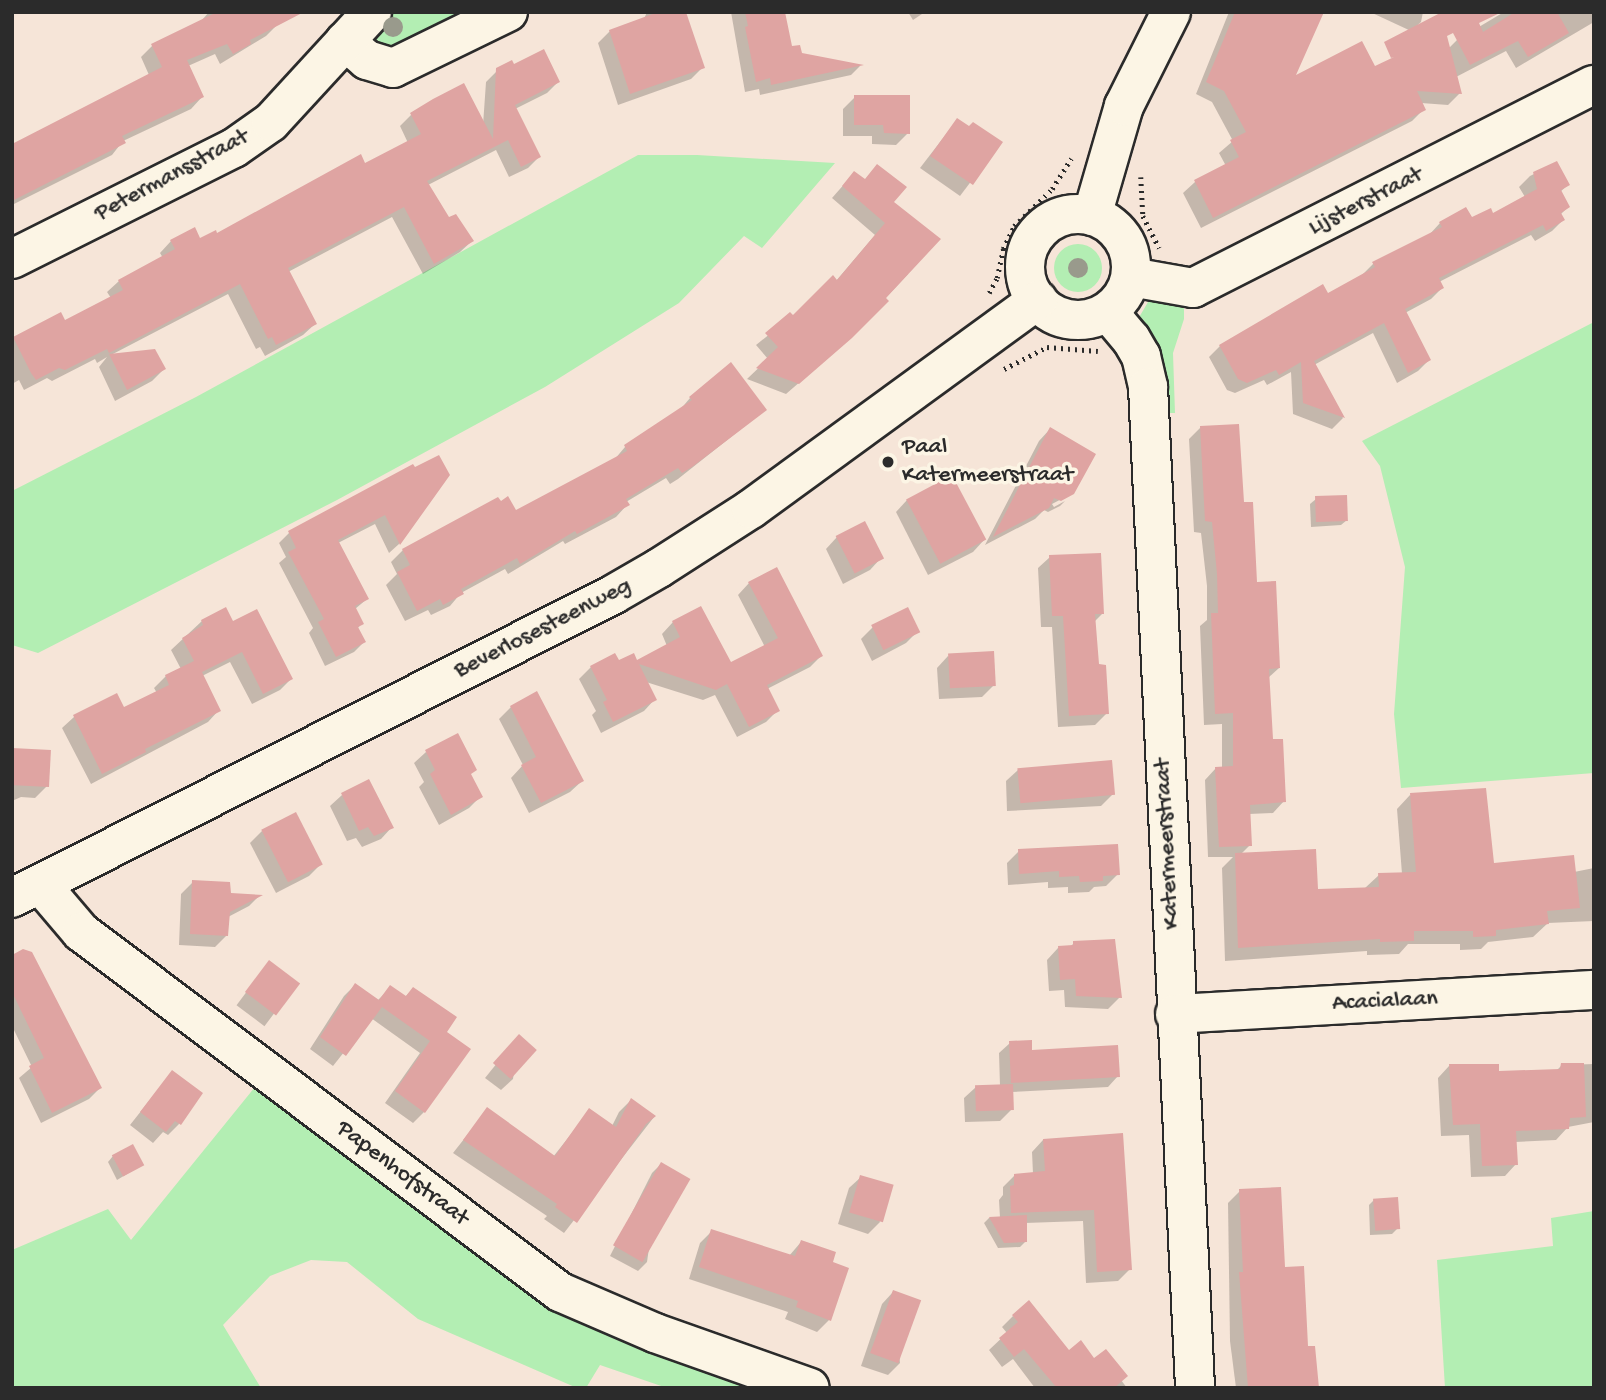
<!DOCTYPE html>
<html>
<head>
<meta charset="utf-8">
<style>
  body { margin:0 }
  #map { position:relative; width:1606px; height:1400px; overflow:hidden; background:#f6e5d8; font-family:"Gochi Hand",sans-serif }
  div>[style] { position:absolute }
  .green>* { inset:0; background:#b3eeb3 }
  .round { border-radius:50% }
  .shadow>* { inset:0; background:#0003; transform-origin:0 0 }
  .building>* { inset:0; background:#dfa4a2; transform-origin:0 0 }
  .path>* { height:4.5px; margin-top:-2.25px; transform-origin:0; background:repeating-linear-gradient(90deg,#2b2b2b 0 2px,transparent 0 7px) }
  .roads { filter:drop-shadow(2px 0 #2b2b2b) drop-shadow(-2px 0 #2b2b2b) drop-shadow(0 2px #2b2b2b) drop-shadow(0 -2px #2b2b2b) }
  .minor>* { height:38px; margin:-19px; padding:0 19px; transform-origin:19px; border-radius:19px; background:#fcf5e5 }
  .minor>.ring { margin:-19px; padding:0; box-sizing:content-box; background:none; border:38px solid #fcf5e5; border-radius:50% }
  .trees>* { width:20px; height:20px; margin:-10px; border-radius:50%; background:#999a8c }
  .dots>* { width:19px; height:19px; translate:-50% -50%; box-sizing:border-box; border:4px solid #fcf5e5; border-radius:50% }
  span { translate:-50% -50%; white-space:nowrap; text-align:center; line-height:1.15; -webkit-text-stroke:7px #fcf5e5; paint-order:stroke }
  .street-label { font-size:24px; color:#2b2b2b }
  .poi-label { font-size:24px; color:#2b2b2b }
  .left { translate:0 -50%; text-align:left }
  .frame { position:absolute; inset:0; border:14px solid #2b2b2b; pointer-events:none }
</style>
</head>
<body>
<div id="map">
  <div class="green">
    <i style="clip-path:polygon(386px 12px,489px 12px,393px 60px,367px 35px)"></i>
    <i style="clip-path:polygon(638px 155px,697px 155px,835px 163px,762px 248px,744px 236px,679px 303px,545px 387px,337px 500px,38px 653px,12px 645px,12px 491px,196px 397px)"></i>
    <i class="round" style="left:1054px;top:244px;width:48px;height:48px"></i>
    <i style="clip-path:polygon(1151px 297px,1184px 302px,1184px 319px,1173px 353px,1175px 413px,1161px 413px,1138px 319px)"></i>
    <i style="clip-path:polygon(1594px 322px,1594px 773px,1401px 788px,1394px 714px,1405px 567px,1380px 466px,1362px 441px)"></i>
    <i style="clip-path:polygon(259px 1082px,416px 1204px,777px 1388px,667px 1388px,600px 1365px,586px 1388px,577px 1388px,418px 1319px,347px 1262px,311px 1260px,270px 1276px,223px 1325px,261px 1388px,14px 1388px,12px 1250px,108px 1209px,131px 1240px)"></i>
    <i style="clip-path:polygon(1594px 1211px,1594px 1388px,1445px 1388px,1437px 1260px,1553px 1246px,1551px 1218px)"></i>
  </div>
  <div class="shadow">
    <i style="clip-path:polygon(209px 12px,271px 12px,278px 24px,266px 36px,220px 64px,215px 54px,188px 66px,202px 97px,191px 109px,123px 141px,112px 155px,12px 205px,12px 145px,149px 75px,141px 57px,153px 45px,202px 20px)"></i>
    <i style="clip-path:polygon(647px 12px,684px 12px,703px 67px,691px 79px,618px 105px,598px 43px,610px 31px,644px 19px)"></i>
    <i style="clip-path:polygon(731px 12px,784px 12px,791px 48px,801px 55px,860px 66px,851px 75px,760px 95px,759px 89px,745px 92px)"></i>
    <i style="clip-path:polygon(908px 12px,925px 12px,913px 20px)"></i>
    <i style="clip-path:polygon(1229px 12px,1322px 12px,1292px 79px,1374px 68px,1448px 49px,1457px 40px,1504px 12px,1594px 12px,1594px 22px,1516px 68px,1506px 51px,1456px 77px,1460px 93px,1448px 105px,1421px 103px,1424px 109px,1412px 121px,1201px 228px,1183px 193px,1195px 182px,1226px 166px,1219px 153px,1233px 141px,1212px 102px,1196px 94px)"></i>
    <i style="clip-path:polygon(1370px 12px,1423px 12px,1421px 22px,1411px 31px)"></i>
    <i style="clip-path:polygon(514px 66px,558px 82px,547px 93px,515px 109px,539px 157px,528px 168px,509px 177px,496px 150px,428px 185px,448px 219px,472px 241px,460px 252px,423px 274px,392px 217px,288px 272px,315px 324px,303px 335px,265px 356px,260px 347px,256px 349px,228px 294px,111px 355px,164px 369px,152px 381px,115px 401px,99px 367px,107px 357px,97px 363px,95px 359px,52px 381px,47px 378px,24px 390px,19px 380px,12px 384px,12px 339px,60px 314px,64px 322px,111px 298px,107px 292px,119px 281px,163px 258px,160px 253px,171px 241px,199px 240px,217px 235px,408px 143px,400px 126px,411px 115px,483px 125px,486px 82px,498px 70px)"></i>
    <i style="clip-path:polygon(855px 97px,908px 133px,896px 145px,872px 144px,872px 136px,843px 136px,843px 109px)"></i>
    <i style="clip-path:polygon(957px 120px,1000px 143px,960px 196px,920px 168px)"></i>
    <i style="clip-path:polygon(1556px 163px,1568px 185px,1560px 192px,1568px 207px,1560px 215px,1563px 220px,1552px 231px,1535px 241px,1531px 235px,1439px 282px,1442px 288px,1431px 299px,1405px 313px,1429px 360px,1418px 371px,1397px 383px,1373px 333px,1314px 365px,1343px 418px,1332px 429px,1293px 414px,1291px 372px,1267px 385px,1264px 380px,1235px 393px,1227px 390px,1209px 357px,1220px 346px,1327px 295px,1362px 275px,1373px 264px,1429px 235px,1440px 223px,1491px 216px,1525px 197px,1519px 187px,1530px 176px)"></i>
    <i style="clip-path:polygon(854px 173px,892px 203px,908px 274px,838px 349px,786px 394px,747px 379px,768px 359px,756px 345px,836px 281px,875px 235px,832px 198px)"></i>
    <i style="clip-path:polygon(690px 398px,765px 410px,678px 479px,670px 484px,666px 478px,626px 502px,627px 505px,616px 517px,565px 544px,563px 541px,508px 574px,505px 569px,461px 593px,450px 606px,431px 615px,428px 610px,405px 621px,386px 585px,397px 574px,391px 562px,403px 550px,515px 513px,614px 460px,625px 447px,679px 411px)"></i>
    <i style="clip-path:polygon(1201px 427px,1242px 504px,1255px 584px,1279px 668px,1268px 678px,1271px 741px,1284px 801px,1273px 813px,1249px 814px,1250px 845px,1241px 854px,1317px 891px,1365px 888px,1379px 875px,1402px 874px,1397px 809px,1410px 795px,1493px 865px,1574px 872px,1594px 868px,1594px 921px,1548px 923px,1533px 937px,1488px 942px,1481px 949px,1460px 950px,1460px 944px,1408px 944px,1399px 954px,1367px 955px,1367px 951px,1225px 961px,1222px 868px,1233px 857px,1208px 857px,1205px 780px,1216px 768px,1222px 768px,1222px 724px,1204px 725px,1200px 626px,1207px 620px,1207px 586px,1201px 533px,1194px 532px,1189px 439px)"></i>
    <i style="clip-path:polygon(1050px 429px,1073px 493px,1052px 504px,1054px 507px,1065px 501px,1060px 506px,1048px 512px,1044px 510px,1035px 519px,985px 545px,1039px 441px)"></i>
    <i style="clip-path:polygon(413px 467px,448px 474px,399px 544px,389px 553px,375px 524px,338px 543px,367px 599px,355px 609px,362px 623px,357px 629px,364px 642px,354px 652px,325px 666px,309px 633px,313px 628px,279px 563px,286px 557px,279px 543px,289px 533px)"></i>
    <i style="clip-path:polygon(1316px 499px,1347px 520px,1341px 525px,1311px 527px,1310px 504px)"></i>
    <i style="clip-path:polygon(907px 500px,984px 540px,973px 552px,928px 575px,896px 512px)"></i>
    <i style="clip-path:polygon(837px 537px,881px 558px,870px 570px,843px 584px,826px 549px)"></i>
    <i style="clip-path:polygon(1050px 557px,1103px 613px,1094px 622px,1098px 666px,1107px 713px,1095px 725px,1058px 727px,1052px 627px,1041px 627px,1038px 568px)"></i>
    <i style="clip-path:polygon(749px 583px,821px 656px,810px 667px,767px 689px,778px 710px,766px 722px,737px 737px,715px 695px,703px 700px,646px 682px,655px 699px,644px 711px,601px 733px,592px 715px,596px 711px,579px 679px,591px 667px,636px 662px,667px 646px,662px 634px,673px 622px,730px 664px,765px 647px,738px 595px)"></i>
    <i style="clip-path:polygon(202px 621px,232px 624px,291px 679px,280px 690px,252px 704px,230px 662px,202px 676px,219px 710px,208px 722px,91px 784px,62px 728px,74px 717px,116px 695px,124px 710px,157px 693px,154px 688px,166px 676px,181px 669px,171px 650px)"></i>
    <i style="clip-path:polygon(873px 627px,918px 631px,906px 643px,872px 661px,861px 639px)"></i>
    <i style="clip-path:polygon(948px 656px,994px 685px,982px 697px,939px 699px,937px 668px)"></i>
    <i style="clip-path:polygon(511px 707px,582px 781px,570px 792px,529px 813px,511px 778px,523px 765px,499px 719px)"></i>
    <i style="clip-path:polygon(12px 749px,47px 786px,35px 798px,21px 797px,12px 801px)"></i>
    <i style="clip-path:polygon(426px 752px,469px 775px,481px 796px,469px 808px,439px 825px,419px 787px,424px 782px,414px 763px)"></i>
    <i style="clip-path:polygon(1018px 770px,1113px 794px,1101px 806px,1007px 811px,1006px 781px)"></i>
    <i style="clip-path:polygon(342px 795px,392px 827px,381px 839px,362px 847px,356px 838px,347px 841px,330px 806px)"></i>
    <i style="clip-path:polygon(262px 831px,321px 864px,309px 876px,276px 893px,250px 843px)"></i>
    <i style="clip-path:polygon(1019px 851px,1118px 874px,1106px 886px,1094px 887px,1089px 892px,1068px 893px,1068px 887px,1048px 888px,1048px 882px,1008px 885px,1007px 863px)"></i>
    <i style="clip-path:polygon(193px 882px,229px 895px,259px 896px,249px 906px,228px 917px,227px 935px,215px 947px,179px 945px,181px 894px)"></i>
    <i style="clip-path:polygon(1074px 943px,1120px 997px,1108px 1009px,1065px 1007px,1064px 990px,1049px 991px,1047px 960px,1058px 948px,1070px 947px)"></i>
    <i style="clip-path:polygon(12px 957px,100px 1088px,89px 1099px,41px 1123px,19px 1078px,32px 1067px,12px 1026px)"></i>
    <i style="left:269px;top:962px;width:35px;height:54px;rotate:37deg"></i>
    <i style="clip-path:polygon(355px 985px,377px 1001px,391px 987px,405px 997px,413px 989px,444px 1032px,424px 1112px,413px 1123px,385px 1103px,420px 1053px,371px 1018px,333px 1066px,310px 1049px,344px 996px)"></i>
    <i style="clip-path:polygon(519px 1036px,513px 1079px,501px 1090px,485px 1078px)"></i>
    <i style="clip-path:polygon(1010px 1043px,1030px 1052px,1118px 1076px,1108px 1087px,1011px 1092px,1012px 1109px,1000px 1121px,965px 1122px,964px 1098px,976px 1087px,1000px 1086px,999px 1053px)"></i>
    <i style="clip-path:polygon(1594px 1064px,1594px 1122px,1568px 1127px,1556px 1140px,1515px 1142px,1516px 1164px,1505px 1176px,1471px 1177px,1469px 1135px,1441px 1136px,1438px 1078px,1449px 1066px,1497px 1073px,1556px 1071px,1562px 1065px)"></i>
    <i style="clip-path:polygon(172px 1072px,179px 1124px,168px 1135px,163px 1132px,153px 1143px,130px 1125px)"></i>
    <i style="clip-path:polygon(631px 1100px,654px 1117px,564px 1233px,544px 1219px,547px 1216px,453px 1153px,487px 1110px,553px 1157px,590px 1110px,612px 1126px,619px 1112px)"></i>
    <i style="clip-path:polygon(1122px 1135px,1130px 1269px,1118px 1281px,1086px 1283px,1083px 1221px,1025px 1223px,1026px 1241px,1020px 1247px,998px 1248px,984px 1223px,989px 1218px,1000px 1218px,999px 1200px,1003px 1195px,1003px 1187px,1014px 1176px,1033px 1174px,1032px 1152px,1043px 1140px)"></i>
    <i style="clip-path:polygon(113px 1156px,142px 1165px,117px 1180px,108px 1162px)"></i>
    <i style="clip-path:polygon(661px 1164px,647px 1262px,638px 1271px,610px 1256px,652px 1173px)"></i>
    <i style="clip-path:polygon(861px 1177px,880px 1222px,868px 1234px,838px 1224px,849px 1188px)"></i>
    <i style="clip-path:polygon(1240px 1191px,1284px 1269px,1317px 1388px,1236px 1388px,1230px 1341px,1228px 1203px)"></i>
    <i style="clip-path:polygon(1374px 1200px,1398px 1228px,1392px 1234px,1370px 1235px,1369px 1205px)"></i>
    <i style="clip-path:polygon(712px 1231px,789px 1256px,801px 1242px,831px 1263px,829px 1320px,817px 1332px,785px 1319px,788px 1312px,689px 1279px,700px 1243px)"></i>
    <i style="clip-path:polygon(893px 1292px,900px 1363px,888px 1375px,861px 1366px,882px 1304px)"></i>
    <i style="clip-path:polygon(1013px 1316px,1069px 1352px,1093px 1361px,1121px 1380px,1127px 1388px,1035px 1388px,1013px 1359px,1002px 1367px,989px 1350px,1007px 1333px,1002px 1327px)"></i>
  </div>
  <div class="building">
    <i style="clip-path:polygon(217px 12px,304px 12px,250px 40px,251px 44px,233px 54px,227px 44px,187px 60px,204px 97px,122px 136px,126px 143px,12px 201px,12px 144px,162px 67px,151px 44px)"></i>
    <i style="clip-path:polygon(658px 12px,686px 12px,705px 68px,630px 94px,609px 30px)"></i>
    <i style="clip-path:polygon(745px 12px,785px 12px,792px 46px,800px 45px,802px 53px,864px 65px,771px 85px,770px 78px,756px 82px,745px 27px,748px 26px)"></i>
    <i style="clip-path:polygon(1235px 12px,1324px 12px,1296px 75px,1362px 41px,1375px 66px,1394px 57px,1391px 58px,1384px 42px,1442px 12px,1502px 12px,1479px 23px,1483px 32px,1515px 12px,1557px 12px,1569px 33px,1528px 57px,1518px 41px,1470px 65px,1453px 33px,1447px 36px,1462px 94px,1417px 91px,1426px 110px,1213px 218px,1194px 180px,1239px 157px,1230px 140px,1246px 132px,1224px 91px,1206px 82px)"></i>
    <i style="clip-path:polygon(544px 49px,560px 82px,515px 105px,541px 157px,521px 167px,508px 140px,427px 181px,449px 217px,456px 214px,474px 241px,434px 264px,404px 207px,288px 268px,317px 324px,276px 345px,272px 337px,268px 339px,240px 284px,109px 353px,107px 349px,65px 370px,59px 368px,36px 380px,31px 373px,13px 337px,61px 312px,65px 320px,123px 290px,118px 280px,175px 249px,170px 240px,195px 227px,200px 238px,216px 230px,217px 233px,361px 154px,365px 163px,421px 134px,410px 113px,433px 99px,464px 83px,493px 139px,496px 68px,512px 60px,514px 64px)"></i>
    <i style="clip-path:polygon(854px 95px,910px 95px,910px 134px,884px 133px,883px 125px,854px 125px)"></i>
    <i style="clip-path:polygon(957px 118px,969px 126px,973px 122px,1003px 142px,973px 185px,930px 156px)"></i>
    <i style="clip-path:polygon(1557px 161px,1570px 185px,1561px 190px,1570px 207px,1561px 213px,1565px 220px,1546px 231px,1543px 225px,1439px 278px,1444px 288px,1405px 309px,1431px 360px,1408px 373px,1384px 323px,1314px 361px,1345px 418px,1303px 403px,1301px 362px,1279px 375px,1276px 370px,1247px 383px,1238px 379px,1219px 345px,1323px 284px,1328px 293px,1375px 267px,1372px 262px,1442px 227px,1439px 222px,1466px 207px,1472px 217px,1491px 208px,1493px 213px,1537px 189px,1533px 172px)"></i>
    <i style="clip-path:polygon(877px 164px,907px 187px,894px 202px,941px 239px,886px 298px,889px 301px,852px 338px,799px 384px,756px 368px,778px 347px,765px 333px,790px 312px,793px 315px,833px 275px,837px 280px,885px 223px,842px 186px,854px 171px,865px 179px)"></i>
    <i style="clip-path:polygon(155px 349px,166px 369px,127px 390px,109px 354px)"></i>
    <i style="clip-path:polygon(731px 362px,767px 410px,692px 467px,682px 473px,678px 468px,626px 499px,630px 505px,577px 534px,575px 531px,520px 564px,517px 558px,461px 589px,464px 594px,443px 605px,440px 599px,417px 611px,397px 572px,410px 565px,402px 549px,498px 497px,501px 501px,508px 496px,516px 510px,627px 451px,624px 445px,692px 400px,689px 397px)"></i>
    <i style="clip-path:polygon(1239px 424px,1244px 502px,1253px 502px,1257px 582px,1276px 581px,1280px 668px,1269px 669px,1273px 739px,1283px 739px,1286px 802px,1250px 805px,1252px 846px,1219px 847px,1215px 767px,1233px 766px,1233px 713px,1215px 714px,1211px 613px,1218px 613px,1217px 574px,1212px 522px,1205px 521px,1200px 426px)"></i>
    <i style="clip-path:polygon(1050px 427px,1096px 454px,1074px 494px,1061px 501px,1054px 498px,1049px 508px,993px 537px)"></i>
    <i style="clip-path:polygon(439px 455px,450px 475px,400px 545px,385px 515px,338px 540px,369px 599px,355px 606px,364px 624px,358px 627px,366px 642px,336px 657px,318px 622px,324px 619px,288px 552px,296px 548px,288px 531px,413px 464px,415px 467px)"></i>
    <i style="left:952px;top:475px;width:73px;height:52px;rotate:62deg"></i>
    <i style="left:1347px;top:495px;width:26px;height:32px;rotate:88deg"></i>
    <i style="left:865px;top:521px;width:42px;height:33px;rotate:63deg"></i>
    <i style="clip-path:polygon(1101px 553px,1104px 614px,1095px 614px,1099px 664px,1106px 665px,1109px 714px,1069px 716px,1063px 616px,1052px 616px,1049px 555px)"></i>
    <i style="clip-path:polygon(777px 567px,823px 656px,767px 685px,780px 711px,749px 727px,727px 684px,716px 690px,639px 664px,657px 700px,613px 722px,603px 702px,607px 700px,590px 666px,615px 653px,619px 660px,634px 653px,637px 660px,680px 637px,672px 621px,701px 606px,731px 662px,778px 638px,748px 582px)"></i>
    <i style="clip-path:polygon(226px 607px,233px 621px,257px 609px,293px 679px,263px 694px,242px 652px,202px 672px,221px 711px,145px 749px,146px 752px,102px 774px,73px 715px,117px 693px,124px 707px,169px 685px,165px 675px,194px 661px,182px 638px,203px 625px,201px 620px)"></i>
    <i style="left:908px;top:607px;width:28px;height:41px;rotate:64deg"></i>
    <i style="left:994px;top:651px;width:35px;height:46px;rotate:87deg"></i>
    <i style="clip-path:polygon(537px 691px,584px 781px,541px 803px,521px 765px,536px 757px,510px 706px)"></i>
    <i style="clip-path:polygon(458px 733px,477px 770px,471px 774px,483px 797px,451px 815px,430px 774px,435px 770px,425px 750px)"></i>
    <i style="left:12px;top:748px;width:39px;height:37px;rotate:3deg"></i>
    <i style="left:1112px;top:760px;width:35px;height:95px;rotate:85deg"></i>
    <i style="clip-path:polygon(369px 779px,394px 828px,374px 836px,368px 827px,359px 831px,341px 793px)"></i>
    <i style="clip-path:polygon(1486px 788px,1494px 863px,1574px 855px,1580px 908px,1547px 911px,1549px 924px,1496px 930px,1496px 936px,1473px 937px,1473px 931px,1414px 931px,1414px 941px,1380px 942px,1380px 939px,1238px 948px,1235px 853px,1316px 849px,1318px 889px,1379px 887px,1378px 873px,1416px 872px,1410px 793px)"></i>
    <i style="left:296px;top:812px;width:59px;height:39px;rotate:63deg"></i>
    <i style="clip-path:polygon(1118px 844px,1120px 875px,1103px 876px,1103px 881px,1080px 882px,1079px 876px,1059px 877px,1059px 871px,1019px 874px,1018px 849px)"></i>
    <i style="clip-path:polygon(192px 880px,230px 882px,231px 893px,263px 895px,230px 912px,228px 936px,190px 934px)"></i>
    <i style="clip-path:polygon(1115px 939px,1122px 998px,1076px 996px,1075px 979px,1060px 980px,1058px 946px,1073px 945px,1073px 941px)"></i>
    <i style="clip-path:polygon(23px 949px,32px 952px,102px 1088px,52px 1113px,29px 1066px,44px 1058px,12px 992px,12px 955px)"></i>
    <i style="left:269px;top:960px;width:39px;height:40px;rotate:37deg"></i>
    <i style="clip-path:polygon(355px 983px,379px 1000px,390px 985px,406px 996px,413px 987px,457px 1017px,447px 1032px,471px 1049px,425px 1113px,395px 1091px,430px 1041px,382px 1007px,346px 1056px,320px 1037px)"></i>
    <i style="left:519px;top:1034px;width:24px;height:39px;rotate:42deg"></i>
    <i style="clip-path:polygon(1032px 1040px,1032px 1050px,1118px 1045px,1120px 1077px,1011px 1083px,1009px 1041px)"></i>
    <i style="clip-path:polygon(1561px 1063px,1584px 1063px,1586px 1117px,1570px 1118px,1569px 1129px,1516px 1131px,1518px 1165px,1482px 1166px,1480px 1124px,1453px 1125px,1449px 1064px,1499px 1064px,1499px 1071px,1560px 1069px)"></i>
    <i style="clip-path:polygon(172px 1070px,203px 1093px,181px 1125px,175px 1121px,166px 1132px,140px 1112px)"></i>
    <i style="left:1013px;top:1084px;width:26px;height:38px;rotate:88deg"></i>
    <i style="clip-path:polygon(631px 1098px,656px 1116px,646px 1124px,577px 1223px,555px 1207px,557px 1204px,463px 1140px,487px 1107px,555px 1156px,589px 1108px,616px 1127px)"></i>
    <i style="clip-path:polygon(1123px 1133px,1132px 1270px,1097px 1272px,1094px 1210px,1011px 1213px,1010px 1186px,1014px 1185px,1014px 1174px,1045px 1171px,1043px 1139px)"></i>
    <i style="left:133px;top:1144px;width:24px;height:24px;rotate:62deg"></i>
    <i style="left:661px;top:1162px;width:34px;height:96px;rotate:30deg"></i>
    <i style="left:860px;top:1175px;width:35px;height:39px;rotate:16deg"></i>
    <i style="clip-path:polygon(1281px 1187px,1285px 1267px,1304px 1266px,1308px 1346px,1315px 1346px,1319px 1388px,1248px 1388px,1239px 1272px,1243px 1272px,1239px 1189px)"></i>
    <i style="left:1398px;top:1197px;width:32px;height:25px;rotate:86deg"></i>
    <i style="clip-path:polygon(1027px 1215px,1027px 1242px,1004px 1243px,989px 1217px)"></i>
    <i style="clip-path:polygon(711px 1229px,795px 1256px,801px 1240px,836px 1252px,833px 1262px,849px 1268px,831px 1321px,796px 1307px,798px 1301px,699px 1267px)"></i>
    <i style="left:893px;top:1290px;width:30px;height:67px;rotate:20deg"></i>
    <i style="clip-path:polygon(1029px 1300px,1069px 1350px,1081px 1340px,1094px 1358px,1106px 1349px,1128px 1376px,1114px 1388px,1057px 1388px,1024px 1349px,1014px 1357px,999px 1338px,1018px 1322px,1012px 1315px)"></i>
  </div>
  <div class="path">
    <i style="left:1141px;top:177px;width:39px;rotate:87deg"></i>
    <i style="left:1143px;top:216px;width:36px;rotate:63deg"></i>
    <i style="left:989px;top:293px;width:17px;rotate:-62deg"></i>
    <i style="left:997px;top:278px;width:30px;rotate:-78deg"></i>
    <i style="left:1003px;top:249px;width:25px;rotate:-64deg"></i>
    <i style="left:1014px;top:226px;width:53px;rotate:-44.2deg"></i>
    <i style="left:1052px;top:189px;width:36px;rotate:-58deg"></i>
    <i style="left:1004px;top:369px;width:48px;rotate:-27.1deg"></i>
    <i style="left:1047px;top:347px;width:51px;rotate:4.5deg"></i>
  </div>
  <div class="roads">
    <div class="minor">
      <i style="left:345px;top:41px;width:29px;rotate:41deg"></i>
      <i style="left:367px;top:60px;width:27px;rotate:17deg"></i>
      <i style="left:393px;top:68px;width:128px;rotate:-26deg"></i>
      <i class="ring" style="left:1025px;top:214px;width:68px;height:68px"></i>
      <i style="left:1092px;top:216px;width:115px;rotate:-73.8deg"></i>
      <i style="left:1124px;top:106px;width:105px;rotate:-63.4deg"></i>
      <i style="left:12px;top:259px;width:248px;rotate:-26.6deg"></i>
      <i style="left:234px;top:148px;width:45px;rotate:-35.1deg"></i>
      <i style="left:271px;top:122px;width:149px;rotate:-47.4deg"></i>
      <i style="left:1131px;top:277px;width:63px;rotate:10.1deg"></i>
      <i style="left:1193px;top:288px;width:449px;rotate:-26.9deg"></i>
      <i style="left:1108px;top:312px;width:35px;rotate:50deg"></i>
      <i style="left:1131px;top:339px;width:20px;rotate:60deg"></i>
      <i style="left:1141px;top:356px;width:32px;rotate:77deg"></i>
      <i style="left:1148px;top:387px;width:1002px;rotate:87.31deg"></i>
      <i style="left:41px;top:885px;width:62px;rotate:49.6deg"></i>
      <i style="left:81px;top:932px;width:599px;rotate:36.93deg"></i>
      <i style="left:560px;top:1292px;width:103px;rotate:23.3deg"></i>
      <i style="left:655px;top:1333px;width:164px;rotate:19.5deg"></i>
      <i style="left:12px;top:898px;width:674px;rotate:-26.79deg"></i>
      <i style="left:614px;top:594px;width:52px;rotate:-30deg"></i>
      <i style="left:659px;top:568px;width:109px;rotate:-32.7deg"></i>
      <i style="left:751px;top:509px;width:355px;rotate:-36.1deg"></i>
      <i style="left:1175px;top:1014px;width:420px;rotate:-3.3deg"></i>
    </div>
  </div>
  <div class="trees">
    <i style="left:393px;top:27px"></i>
    <i style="left:1078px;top:268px"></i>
  </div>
  <div class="dots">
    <i style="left:888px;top:462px;background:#2b2b2b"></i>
  </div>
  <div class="street-label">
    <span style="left:172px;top:176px;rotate:-28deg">Petermansstraat</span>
    <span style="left:1366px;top:202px;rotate:-27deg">Lijsterstraat</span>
    <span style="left:543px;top:629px;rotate:-27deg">Beverlosesteenweg</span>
    <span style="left:1168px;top:844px;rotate:-93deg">Katermeerstraat</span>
    <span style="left:1385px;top:1002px;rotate:-3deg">Acacialaan</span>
    <span style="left:402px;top:1174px;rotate:37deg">Papenhofstraat</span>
  </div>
  <div class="poi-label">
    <span class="left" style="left:902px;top:462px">Paal<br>Katermeerstraat</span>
  </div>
  <div class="frame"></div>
</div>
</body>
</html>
